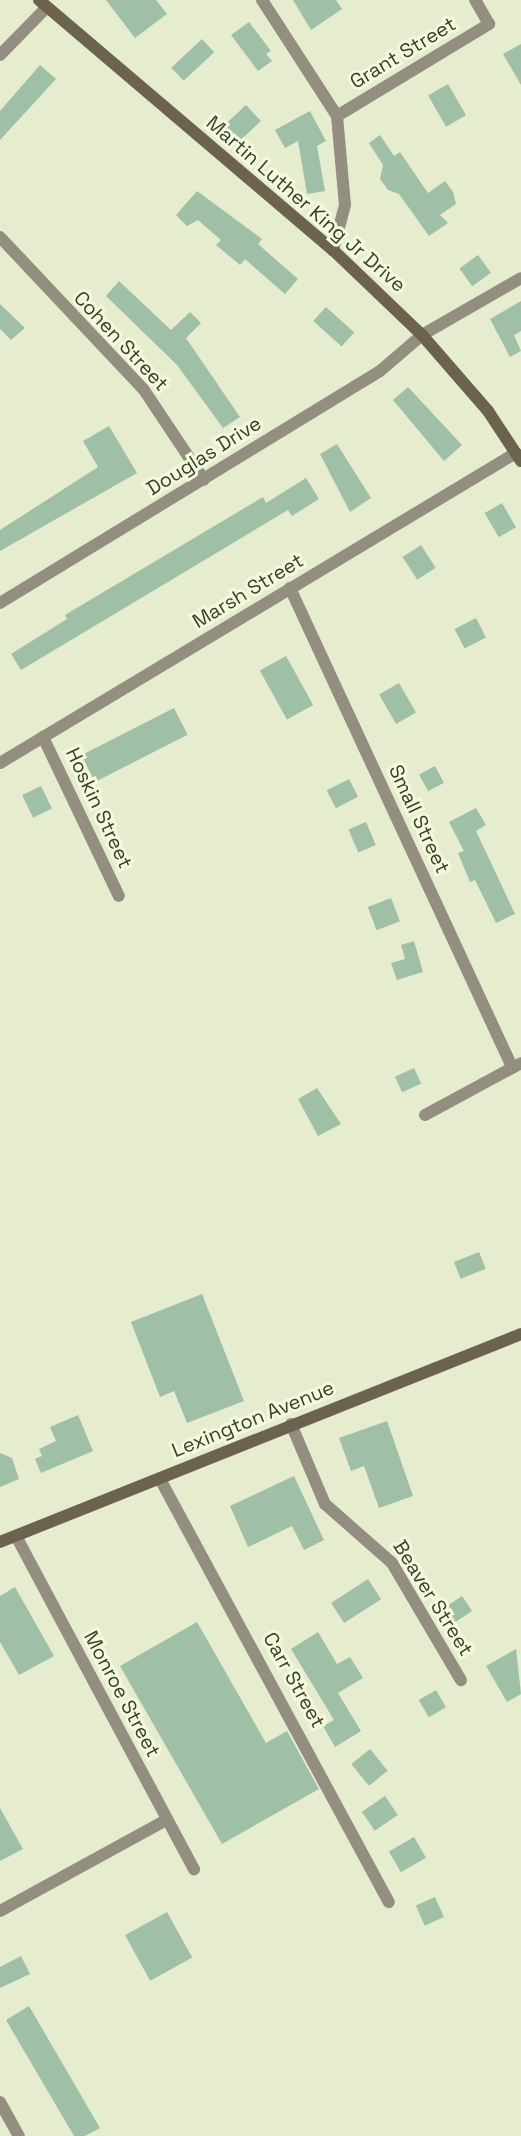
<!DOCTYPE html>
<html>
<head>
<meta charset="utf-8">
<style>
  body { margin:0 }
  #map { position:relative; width:521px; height:2136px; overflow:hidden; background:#e5edce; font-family:"Space Grotesk",sans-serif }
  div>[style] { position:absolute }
  .building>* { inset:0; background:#a0bfa7; transform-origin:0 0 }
  .street>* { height:12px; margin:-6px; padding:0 6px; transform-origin:6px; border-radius:6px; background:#948e80 }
  .secondary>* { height:12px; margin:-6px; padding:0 6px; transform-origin:6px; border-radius:6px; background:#6c634f }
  span { translate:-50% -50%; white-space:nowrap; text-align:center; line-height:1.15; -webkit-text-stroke:6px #f2fadb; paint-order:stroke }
  .street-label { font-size:20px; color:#3a3e31 }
</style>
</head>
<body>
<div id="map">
  <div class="building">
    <i style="clip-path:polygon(106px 0,156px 0,167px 14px,135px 38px)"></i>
    <i style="clip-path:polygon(293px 0,336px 0,342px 9px,311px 30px)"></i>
    <i style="clip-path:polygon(249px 22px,271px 51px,266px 54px,272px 61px,258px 71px,231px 35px)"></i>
    <i style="left:202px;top:39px;width:18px;height:42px;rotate:47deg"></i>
    <i style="clip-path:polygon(521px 44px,521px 85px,503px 54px)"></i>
    <i style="clip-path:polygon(40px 65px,56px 79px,0 140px,0 111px)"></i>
    <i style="left:448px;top:84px;width:36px;height:23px;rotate:60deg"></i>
    <i style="left:246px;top:105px;width:22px;height:34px;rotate:47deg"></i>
    <i style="clip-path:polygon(310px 111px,326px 141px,317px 146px,325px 191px,307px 194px,298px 141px,285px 148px,275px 130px)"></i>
    <i style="clip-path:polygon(380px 135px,394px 156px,400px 152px,428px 193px,445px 181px,453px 192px,456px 204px,440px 215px,448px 223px,429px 236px,399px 194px,388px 190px,380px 179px,383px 165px,369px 143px)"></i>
    <i style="clip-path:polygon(197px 191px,262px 239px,258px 244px,298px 279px,285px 294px,245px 259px,240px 265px,216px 245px,221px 240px,198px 220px,187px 226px,176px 215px)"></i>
    <i style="left:478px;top:255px;width:22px;height:23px;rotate:54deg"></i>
    <i style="clip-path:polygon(119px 281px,171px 330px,190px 312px,201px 323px,186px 338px,240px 417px,223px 428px,177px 365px,106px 296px)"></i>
    <i style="clip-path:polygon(521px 301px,521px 331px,514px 335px,521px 351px,510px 357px,490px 319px)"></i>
    <i style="clip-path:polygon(0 304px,25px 328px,11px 340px,0 329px)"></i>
    <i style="left:326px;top:307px;width:38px;height:19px;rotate:42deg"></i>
    <i style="clip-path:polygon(408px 387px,462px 445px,444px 461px,393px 400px)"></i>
    <i style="clip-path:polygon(109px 426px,137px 473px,0 551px,0 530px,98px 467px,83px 441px)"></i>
    <i style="clip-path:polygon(337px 444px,371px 498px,350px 512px,320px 454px)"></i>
    <i style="clip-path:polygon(306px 478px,319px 499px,292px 516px,288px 510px,21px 670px,11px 654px,67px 619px,65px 615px,263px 497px,266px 503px)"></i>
    <i style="left:502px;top:503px;width:28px;height:20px;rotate:60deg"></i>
    <i style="left:421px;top:545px;width:27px;height:22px;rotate:57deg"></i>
    <i style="left:476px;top:618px;width:22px;height:24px;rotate:63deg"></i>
    <i style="left:286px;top:656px;width:56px;height:30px;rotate:61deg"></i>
    <i style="left:399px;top:683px;width:34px;height:23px;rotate:60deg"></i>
    <i style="left:174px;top:708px;width:30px;height:104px;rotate:63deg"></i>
    <i style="left:435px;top:766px;width:19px;height:18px;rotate:62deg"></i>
    <i style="left:349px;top:779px;width:20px;height:25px;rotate:63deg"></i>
    <i style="left:41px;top:786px;width:25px;height:21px;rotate:64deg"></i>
    <i style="clip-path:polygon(476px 808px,486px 825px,476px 831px,515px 914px,496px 923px,475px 880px,470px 882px,458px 853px,464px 851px,449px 822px)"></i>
    <i style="left:366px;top:822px;width:25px;height:19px;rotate:67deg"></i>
    <i style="left:391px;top:898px;width:25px;height:25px;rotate:69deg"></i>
    <i style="clip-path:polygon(414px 941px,423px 972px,397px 980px,391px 963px,405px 959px,401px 945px)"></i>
    <i style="left:414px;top:1068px;width:17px;height:21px;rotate:65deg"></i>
    <i style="clip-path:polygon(317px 1088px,341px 1124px,318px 1136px,298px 1099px)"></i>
    <i style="left:479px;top:1252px;width:18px;height:27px;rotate:68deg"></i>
    <i style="clip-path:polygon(202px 1294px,244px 1401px,187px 1423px,174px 1391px,160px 1397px,131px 1322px)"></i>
    <i style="clip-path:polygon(78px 1415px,93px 1451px,41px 1473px,35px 1459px,42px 1456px,39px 1449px,56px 1441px,50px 1427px)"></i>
    <i style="clip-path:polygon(387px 1421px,413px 1496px,379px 1508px,364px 1466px,351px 1471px,339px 1438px)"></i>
    <i style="clip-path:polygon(0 1453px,12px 1458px,19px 1479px,0 1487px)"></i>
    <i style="clip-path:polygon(294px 1476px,324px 1540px,304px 1550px,292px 1526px,248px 1547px,230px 1506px)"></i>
    <i style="left:368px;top:1579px;width:24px;height:44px;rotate:57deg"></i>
    <i style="clip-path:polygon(15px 1587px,54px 1656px,19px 1675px,0 1642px,0 1596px)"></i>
    <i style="left:462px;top:1596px;width:18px;height:21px;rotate:56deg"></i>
    <i style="clip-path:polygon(197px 1622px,266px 1743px,287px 1731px,319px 1789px,222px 1844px,120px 1666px)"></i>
    <i style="clip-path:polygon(318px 1632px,337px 1664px,350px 1657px,363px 1678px,338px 1693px,361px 1731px,335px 1747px,323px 1726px,334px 1720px,291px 1649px)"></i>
    <i style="clip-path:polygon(516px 1649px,521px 1694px,507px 1702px,486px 1666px)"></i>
    <i style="left:436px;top:1690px;width:20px;height:20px;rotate:60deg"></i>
    <i style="left:370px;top:1749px;width:28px;height:24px;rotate:51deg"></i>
    <i style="left:385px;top:1796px;width:23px;height:28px;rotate:56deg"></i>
    <i style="clip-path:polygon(0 1808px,23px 1849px,0 1861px)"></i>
    <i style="left:414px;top:1837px;width:24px;height:29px;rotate:60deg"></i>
    <i style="left:435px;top:1897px;width:22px;height:21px;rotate:66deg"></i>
    <i style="left:167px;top:1912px;width:52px;height:48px;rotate:61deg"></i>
    <i style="clip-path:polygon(21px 1956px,30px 1974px,0 1988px,0 1967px)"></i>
    <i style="clip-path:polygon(29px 2006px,100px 2128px,85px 2136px,74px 2136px,6px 2020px)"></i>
  </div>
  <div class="street">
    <i style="left:262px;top:0;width:138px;rotate:57.1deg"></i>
    <i style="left:337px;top:116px;width:89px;rotate:84.9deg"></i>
    <i style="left:345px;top:205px;width:47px;rotate:104.9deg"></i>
    <i style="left:0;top:55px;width:67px;rotate:-45.6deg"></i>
    <i style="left:337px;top:116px;width:178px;rotate:-31.2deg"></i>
    <i style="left:489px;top:24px;width:28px;rotate:-120deg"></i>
    <i style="left:0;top:237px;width:210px;rotate:46.7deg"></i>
    <i style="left:144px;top:390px;width:108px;rotate:56.3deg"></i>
    <i style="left:290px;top:588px;width:528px;rotate:65.13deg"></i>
    <i style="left:0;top:603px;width:445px;rotate:-31.4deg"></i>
    <i style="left:380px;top:371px;width:55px;rotate:-40.6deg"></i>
    <i style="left:422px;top:335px;width:114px;rotate:-29.9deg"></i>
    <i style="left:43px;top:737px;width:176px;rotate:64.5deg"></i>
    <i style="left:0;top:763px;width:602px;rotate:-31deg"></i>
    <i style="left:425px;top:1115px;width:109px;rotate:-28.4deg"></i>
    <i style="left:291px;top:1424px;width:87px;rotate:67deg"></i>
    <i style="left:325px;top:1504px;width:89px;rotate:41.4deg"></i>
    <i style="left:392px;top:1563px;width:136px;rotate:59.5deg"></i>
    <i style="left:160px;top:1479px;width:481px;rotate:61.6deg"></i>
    <i style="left:16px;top:1536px;width:378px;rotate:61.9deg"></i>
    <i style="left:0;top:1911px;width:189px;rotate:-28.7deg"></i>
    <i style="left:0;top:2102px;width:39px;rotate:61deg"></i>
  </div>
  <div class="secondary">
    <i style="left:39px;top:0;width:386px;rotate:40.4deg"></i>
    <i style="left:333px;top:250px;width:123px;rotate:43.7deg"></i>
    <i style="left:422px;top:335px;width:101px;rotate:49deg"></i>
    <i style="left:488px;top:411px;width:60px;rotate:56.6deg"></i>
    <i style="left:0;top:1542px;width:561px;rotate:-21.76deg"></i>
  </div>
  <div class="street-label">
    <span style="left:403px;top:53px;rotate:-31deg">Grant Street</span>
    <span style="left:306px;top:204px;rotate:41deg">Martin Luther King Jr Drive</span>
    <span style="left:121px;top:341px;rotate:47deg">Cohen Street</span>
    <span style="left:204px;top:456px;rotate:-32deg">Douglas Drive</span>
    <span style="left:248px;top:591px;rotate:-31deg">Marsh Street</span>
    <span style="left:99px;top:808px;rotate:65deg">Hoskin Street</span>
    <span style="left:419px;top:819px;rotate:65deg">Small Street</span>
    <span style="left:253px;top:1419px;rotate:-22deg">Lexington Avenue</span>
    <span style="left:433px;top:1598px;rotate:58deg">Beaver Street</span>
    <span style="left:294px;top:1680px;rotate:61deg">Carr Street</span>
    <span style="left:122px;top:1694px;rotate:62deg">Monroe Street</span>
  </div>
</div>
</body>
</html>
